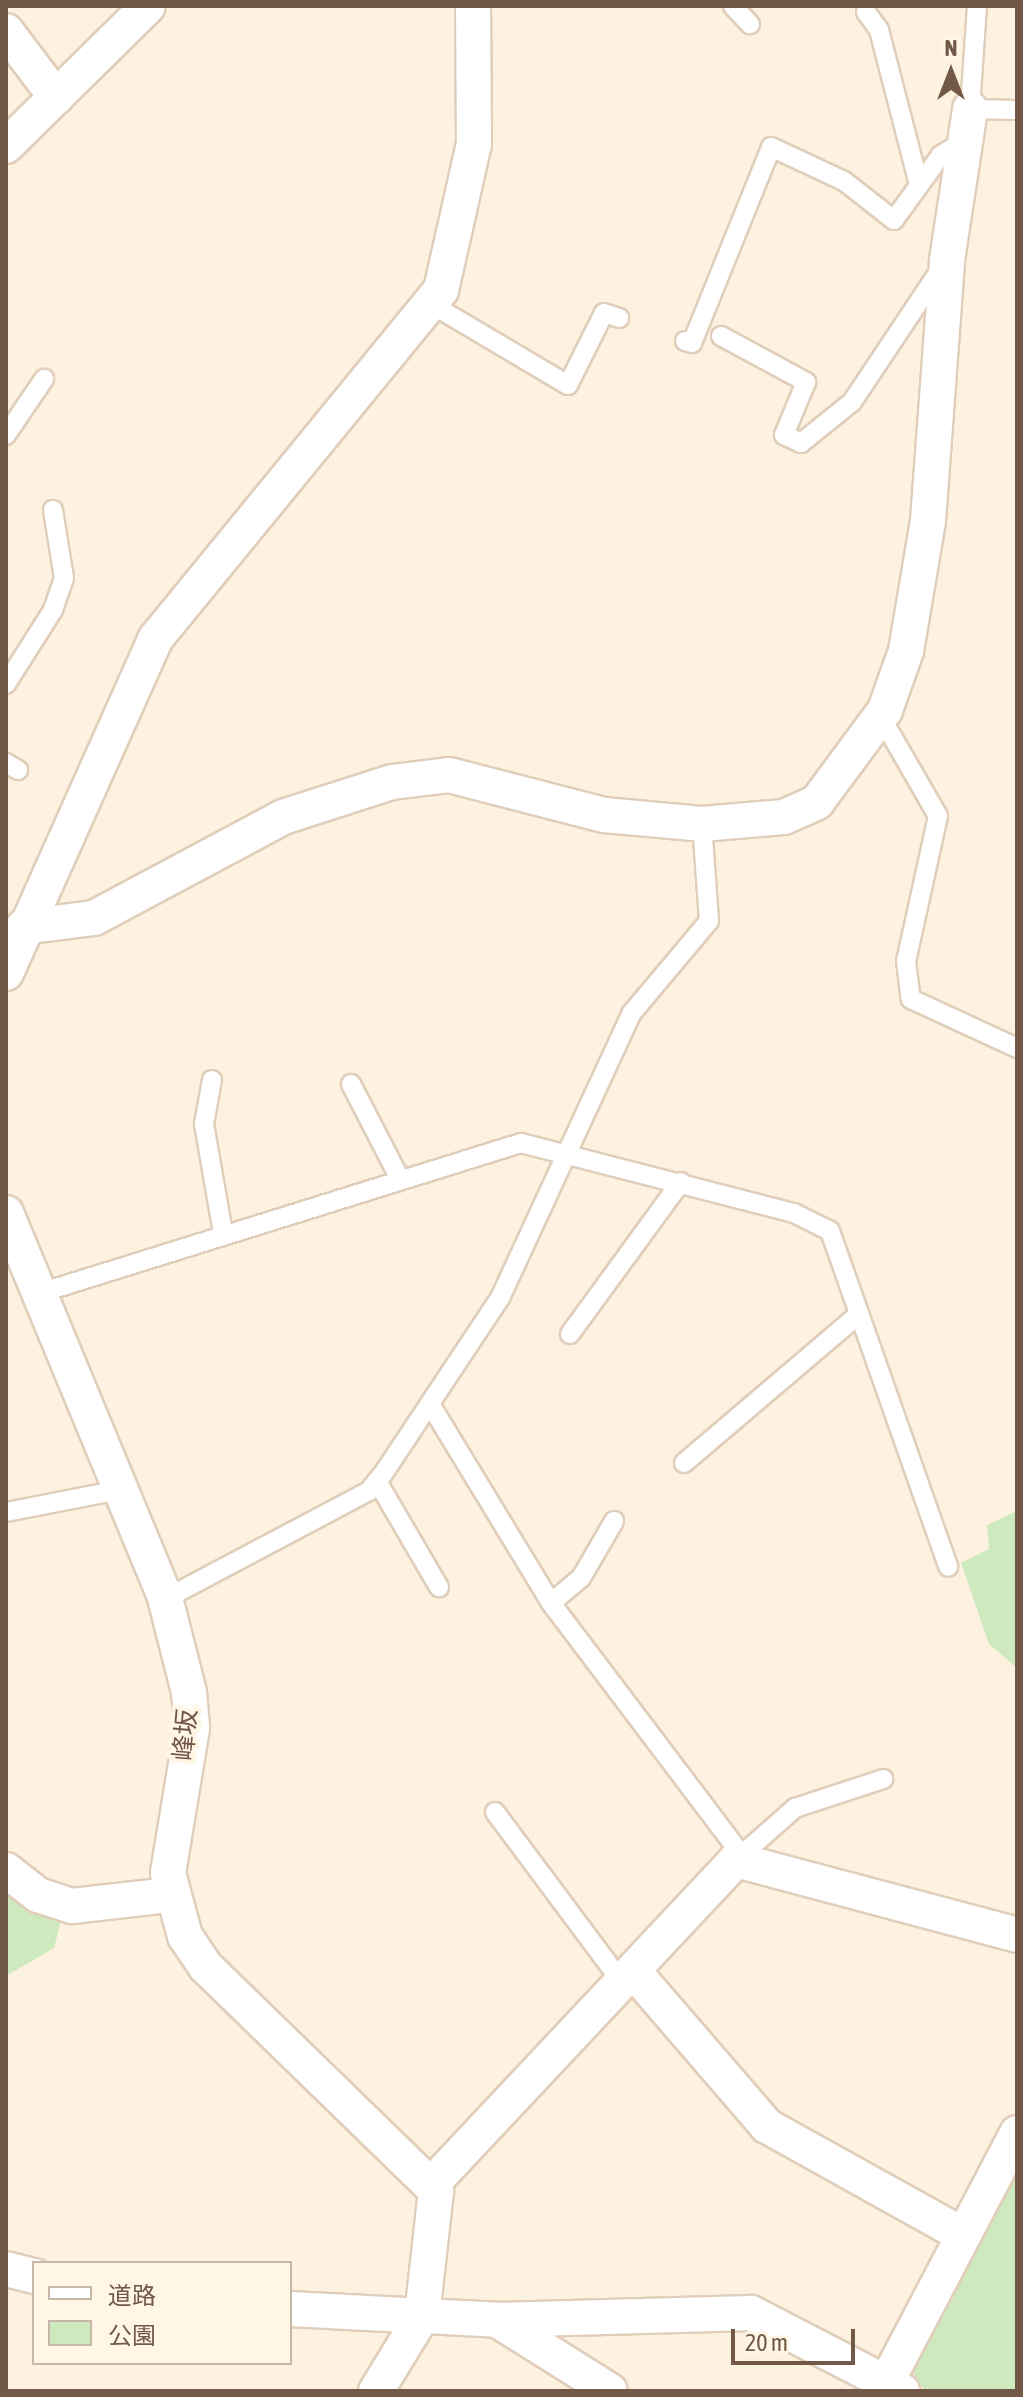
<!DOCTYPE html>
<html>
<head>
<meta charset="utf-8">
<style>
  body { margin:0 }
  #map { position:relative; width:1023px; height:2397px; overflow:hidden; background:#fcf2df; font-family:"Asap Condensed","Noto Sans JP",sans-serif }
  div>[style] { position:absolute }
  .green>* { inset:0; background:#cee9be }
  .roads { filter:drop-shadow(2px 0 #e0cebb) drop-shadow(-2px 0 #e0cebb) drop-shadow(0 2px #e0cebb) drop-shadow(0 -2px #e0cebb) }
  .lane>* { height:18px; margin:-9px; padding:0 9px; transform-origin:9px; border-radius:9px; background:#fff }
  .street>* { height:34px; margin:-17px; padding:0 17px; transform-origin:17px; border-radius:17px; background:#fff }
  span { translate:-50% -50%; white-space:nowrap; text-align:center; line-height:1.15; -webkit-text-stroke:8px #fff6e5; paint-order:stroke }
  .street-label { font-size:26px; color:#725847 }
  .frame { position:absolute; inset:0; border:8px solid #725847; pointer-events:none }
  .legend { position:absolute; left:32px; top:2261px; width:260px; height:104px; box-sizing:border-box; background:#fff6e5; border:2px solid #c7b7a6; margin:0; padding:10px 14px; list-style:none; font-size:24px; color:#725847 }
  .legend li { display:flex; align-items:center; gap:16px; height:40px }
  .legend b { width:40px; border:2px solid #c7b7a6 }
  .north { position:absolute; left:911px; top:32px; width:80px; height:80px; -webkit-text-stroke:6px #fff6e5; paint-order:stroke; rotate:0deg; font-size:22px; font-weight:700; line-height:32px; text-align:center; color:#725847 }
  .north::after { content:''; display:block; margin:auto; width:28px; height:36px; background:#725847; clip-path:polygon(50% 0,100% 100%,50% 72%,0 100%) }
  .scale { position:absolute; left:731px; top:2329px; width:124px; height:36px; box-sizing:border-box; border:4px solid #725847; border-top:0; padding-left:10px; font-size:24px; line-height:28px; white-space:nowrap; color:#725847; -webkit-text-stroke:6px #fff6e5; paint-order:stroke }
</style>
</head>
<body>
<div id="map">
  <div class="green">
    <i style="clip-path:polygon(1017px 1511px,1017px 1668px,989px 1644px,961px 1563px,989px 1549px,987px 1525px)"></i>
    <i style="clip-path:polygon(6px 1882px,63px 1913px,54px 1948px,6px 1976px)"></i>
    <i style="clip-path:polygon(1017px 2161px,1017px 2391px,925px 2391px,910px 2368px)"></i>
  </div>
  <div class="roads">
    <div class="lane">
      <i style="left:733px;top:6px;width:25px;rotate:47deg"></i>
      <i style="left:977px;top:6px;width:103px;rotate:93.9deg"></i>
      <i style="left:970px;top:109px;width:47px;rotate:1.2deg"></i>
      <i style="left:866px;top:12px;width:22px;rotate:54deg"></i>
      <i style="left:879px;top:30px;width:160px;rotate:75.5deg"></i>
      <i style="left:431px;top:304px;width:159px;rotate:30.6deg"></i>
      <i style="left:568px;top:385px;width:80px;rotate:-63.4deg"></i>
      <i style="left:604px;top:313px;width:16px;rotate:18deg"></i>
      <i style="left:721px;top:336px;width:97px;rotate:28.4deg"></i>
      <i style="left:806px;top:382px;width:57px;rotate:112.5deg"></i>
      <i style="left:784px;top:435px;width:19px;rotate:25deg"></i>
      <i style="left:801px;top:443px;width:65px;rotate:-38.8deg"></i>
      <i style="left:852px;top:402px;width:159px;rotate:-56.3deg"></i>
      <i style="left:685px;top:341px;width:7px;rotate:16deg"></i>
      <i style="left:692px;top:343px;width:211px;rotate:-68deg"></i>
      <i style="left:771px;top:147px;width:81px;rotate:25deg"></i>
      <i style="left:844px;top:181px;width:63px;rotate:38deg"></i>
      <i style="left:894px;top:220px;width:80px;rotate:-54.1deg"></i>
      <i style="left:941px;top:155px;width:29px;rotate:-31deg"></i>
      <i style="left:6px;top:435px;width:68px;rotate:-55.8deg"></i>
      <i style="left:6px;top:684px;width:88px;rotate:-57.6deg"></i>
      <i style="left:53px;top:610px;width:34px;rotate:-71deg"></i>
      <i style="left:64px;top:578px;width:69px;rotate:-99.2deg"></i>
      <i style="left:881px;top:717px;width:114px;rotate:60.1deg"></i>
      <i style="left:938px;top:816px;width:148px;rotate:102.4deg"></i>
      <i style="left:906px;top:961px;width:38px;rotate:83deg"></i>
      <i style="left:911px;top:999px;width:117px;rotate:24.8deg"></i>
      <i style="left:6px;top:763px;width:14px;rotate:30deg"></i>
      <i style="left:212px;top:1080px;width:45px;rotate:100.3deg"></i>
      <i style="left:204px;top:1124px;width:111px;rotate:80.1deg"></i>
      <i style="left:351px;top:1084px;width:107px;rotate:62.7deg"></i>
      <i style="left:37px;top:1294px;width:507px;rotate:-17.33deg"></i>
      <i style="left:521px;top:1143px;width:282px;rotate:14.4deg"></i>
      <i style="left:794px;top:1213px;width:40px;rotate:26.6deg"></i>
      <i style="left:830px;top:1231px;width:356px;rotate:70.6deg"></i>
      <i style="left:570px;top:1334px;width:188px;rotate:-53.9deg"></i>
      <i style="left:430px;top:1404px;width:233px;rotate:58.7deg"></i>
      <i style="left:551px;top:1603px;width:315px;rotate:52.9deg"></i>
      <i style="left:684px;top:1463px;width:230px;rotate:-40.4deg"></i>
      <i style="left:377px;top:1481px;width:123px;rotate:59.7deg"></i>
      <i style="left:6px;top:1512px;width:115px;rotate:-11deg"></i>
      <i style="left:165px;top:1599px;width:231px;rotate:-27.9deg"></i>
      <i style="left:369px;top:1491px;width:22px;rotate:-51deg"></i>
      <i style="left:383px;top:1474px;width:211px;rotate:-56.4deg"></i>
      <i style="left:500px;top:1298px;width:313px;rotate:-65.2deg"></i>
      <i style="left:631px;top:1014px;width:121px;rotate:-50deg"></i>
      <i style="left:709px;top:921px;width:97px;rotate:-94.1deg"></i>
      <i style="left:551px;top:1603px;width:39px;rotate:-40deg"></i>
      <i style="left:581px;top:1578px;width:66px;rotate:-59.9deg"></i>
      <i style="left:495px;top:1812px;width:216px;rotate:53.3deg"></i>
      <i style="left:736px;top:1860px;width:79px;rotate:-41.4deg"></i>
      <i style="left:795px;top:1808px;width:93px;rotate:-18.2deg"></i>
    </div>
    <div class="street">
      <i style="left:6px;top:31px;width:83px;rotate:52.9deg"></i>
      <i style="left:6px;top:146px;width:199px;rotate:-44.6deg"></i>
      <i style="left:23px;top:927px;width:72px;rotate:-7.2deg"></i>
      <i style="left:94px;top:918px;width:214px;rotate:-28.1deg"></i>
      <i style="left:283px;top:817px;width:114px;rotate:-17.8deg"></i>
      <i style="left:392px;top:782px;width:57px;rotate:-7deg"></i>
      <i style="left:449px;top:775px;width:160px;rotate:14.5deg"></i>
      <i style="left:604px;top:815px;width:98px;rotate:5.2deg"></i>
      <i style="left:702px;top:824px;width:82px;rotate:-4.9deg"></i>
      <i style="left:784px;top:817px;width:36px;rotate:-24deg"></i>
      <i style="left:817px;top:802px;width:114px;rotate:-53.5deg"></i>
      <i style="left:885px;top:710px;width:63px;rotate:-70.4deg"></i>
      <i style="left:906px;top:651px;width:132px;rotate:-80.4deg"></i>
      <i style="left:928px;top:521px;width:262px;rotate:-85.8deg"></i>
      <i style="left:947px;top:260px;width:153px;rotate:-81.3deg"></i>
      <i style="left:6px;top:973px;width:367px;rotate:-65.9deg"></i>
      <i style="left:156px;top:638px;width:450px;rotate:-50.7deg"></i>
      <i style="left:441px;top:290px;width:150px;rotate:-77.3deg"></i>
      <i style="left:474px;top:144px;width:138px;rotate:-90.4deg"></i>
      <i style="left:6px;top:1213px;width:412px;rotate:67.5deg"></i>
      <i style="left:164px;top:1594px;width:101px;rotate:75.7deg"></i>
      <i style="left:189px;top:1692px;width:36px;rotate:85deg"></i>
      <i style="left:192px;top:1728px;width:147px;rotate:99.4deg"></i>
      <i style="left:168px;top:1873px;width:65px;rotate:74.9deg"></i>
      <i style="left:185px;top:1936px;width:37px;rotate:56deg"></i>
      <i style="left:206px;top:1967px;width:321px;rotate:44.2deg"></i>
      <i style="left:436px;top:2191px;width:126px;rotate:96.4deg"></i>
      <i style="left:422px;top:2316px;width:88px;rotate:121.5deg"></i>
      <i style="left:6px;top:1870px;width:41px;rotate:38deg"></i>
      <i style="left:38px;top:1895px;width:36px;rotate:18deg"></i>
      <i style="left:72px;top:1906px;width:99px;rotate:-6.4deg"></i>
      <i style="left:635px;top:1973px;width:202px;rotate:49.2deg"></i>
      <i style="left:767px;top:2126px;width:224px;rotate:29.1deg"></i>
      <i style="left:432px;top:2184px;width:444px;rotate:-46.8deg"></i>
      <i style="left:736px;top:1860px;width:291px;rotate:14.9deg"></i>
      <i style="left:6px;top:2269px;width:29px;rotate:14deg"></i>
      <i style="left:290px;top:2309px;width:207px;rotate:3deg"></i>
      <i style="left:497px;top:2320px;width:254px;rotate:-1.6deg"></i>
      <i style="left:751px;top:2313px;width:170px;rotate:27.3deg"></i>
      <i style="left:497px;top:2320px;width:133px;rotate:32.1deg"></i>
      <i style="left:887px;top:2381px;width:280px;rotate:-62.3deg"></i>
    </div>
  </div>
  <div class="street-label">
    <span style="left:186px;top:1735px;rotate:-85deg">峰坂</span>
  </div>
  <div class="frame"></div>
  <ul class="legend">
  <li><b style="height:10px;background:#fff"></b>道路</li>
  <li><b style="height:22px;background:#cee9be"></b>公園</li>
  </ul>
  <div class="north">N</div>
  <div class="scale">20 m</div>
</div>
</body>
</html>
